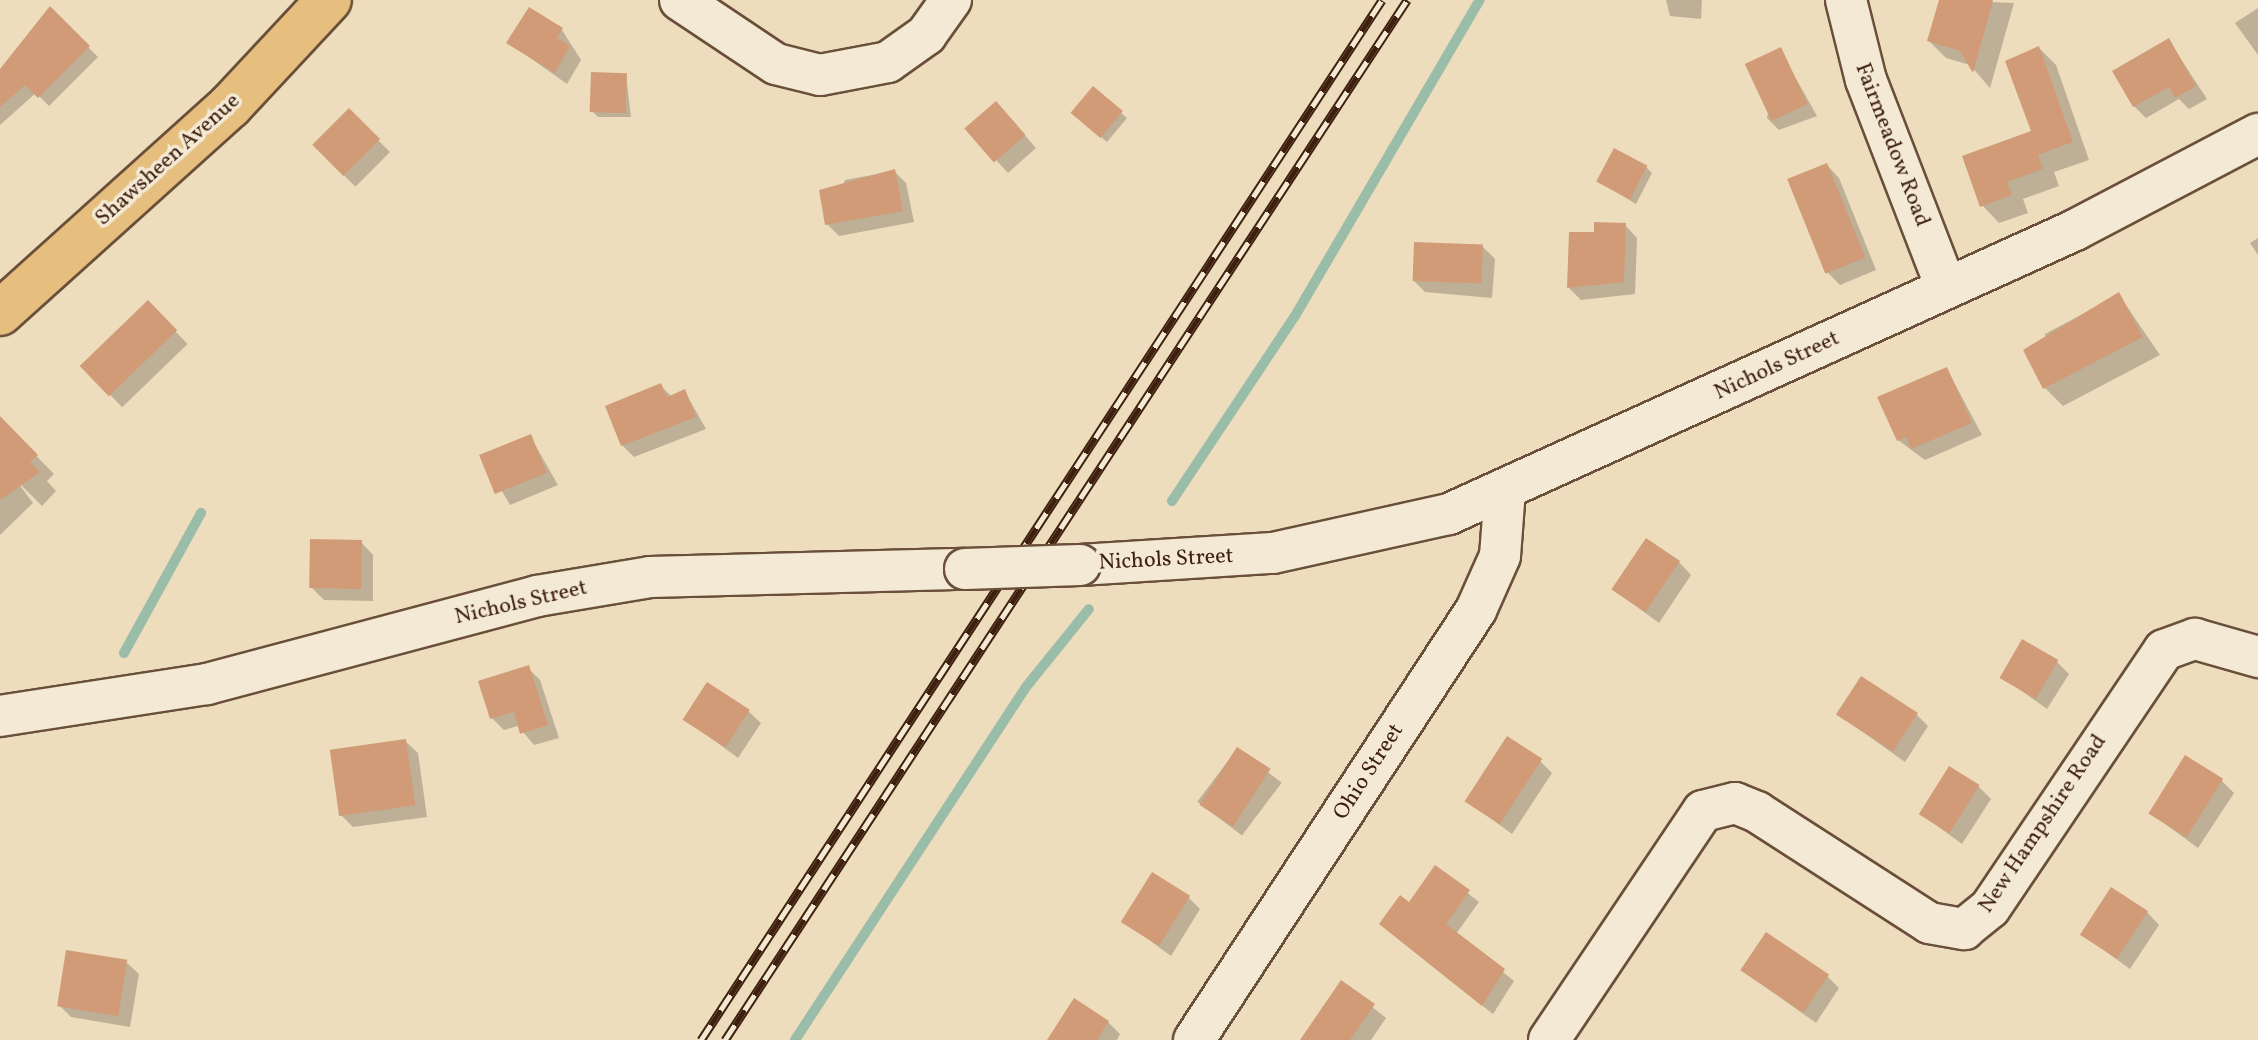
<!DOCTYPE html>
<html>
<head>
<meta charset="utf-8">
<style>
  body { margin:0 }
  #map { position:relative; width:2258px; height:1040px; overflow:hidden; background:#edddbd; font-family:Vollkorn,serif }
  div>[style] { position:absolute }
  .shadow>* { inset:0; background:#0003; transform-origin:0 0 }
  .stream>* { height:10px; margin:-5px; padding:0 5px; transform-origin:5px; border-radius:5px; background:#9abdaa }
  .building>* { inset:0; background:#d19b78; transform-origin:0 0 }
  .roads { filter:drop-shadow(2px 0 #6a4f3a) drop-shadow(-2px 0 #6a4f3a) drop-shadow(0 2px #6a4f3a) drop-shadow(0 -2px #6a4f3a) }
  .minor>* { height:40px; margin:-20px; padding:0 20px; transform-origin:20px; border-radius:20px; background:#f3e9d4 }
  .major>* { height:44px; margin:-22px; padding:0 22px; transform-origin:22px; border-radius:22px; background:#e6be7e }
  .rail>* { height:9px; margin-top:-4.5px; transform-origin:0; background:repeating-linear-gradient(90deg,#f3e9d4 0 18px,#3f200f 0 36px); box-sizing:border-box; border-block:2px solid #3f200f }
  .bridges { filter:drop-shadow(2px 0 #6a4f3a) drop-shadow(-2px 0 #6a4f3a) drop-shadow(0 2px #6a4f3a) drop-shadow(0 -2px #6a4f3a) }
  .minor-bridge>* { height:40px; margin:-20px; padding:0 20px; transform-origin:20px; border-radius:20px; background:#f3e9d4 }
  span { translate:-50% -50%; white-space:nowrap; text-align:center; line-height:1.15; -webkit-text-stroke:7px #f3e9d4; paint-order:stroke }
  .street-label { font-size:22px; color:#3f200f }
</style>
</head>
<body>
<div id="map">
  <div class="shadow">
    <i style="clip-path:polygon(1666px 0,1702px 0,1701px 19px,1670px 16px)"></i>
    <i style="clip-path:polygon(1941px 0,2014px 3px,1990px 88px,1970px 65px,1946px 58px,1929px 41px)"></i>
    <i style="clip-path:polygon(2258px 8px,2258px 55px,2235px 23px)"></i>
    <i style="clip-path:polygon(50px 9px,98px 57px,49px 106px,36px 93px,0 125px,0 72px)"></i>
    <i style="clip-path:polygon(562px 30px,581px 60px,567px 84px,509px 43px)"></i>
    <i style="clip-path:polygon(2169px 41px,2207px 99px,2189px 109px,2179px 99px,2146px 118px,2134px 106px)"></i>
    <i style="clip-path:polygon(2039px 48px,2056px 65px,2089px 160px,2054px 172px,2059px 186px,2023px 199px,2028px 213px,1999px 223px,1982px 205px,2034px 132px)"></i>
    <i style="clip-path:polygon(1780px 50px,1817px 116px,1779px 130px,1767px 118px)"></i>
    <i style="clip-path:polygon(626px 75px,631px 117px,598px 117px,592px 111px)"></i>
    <i style="clip-path:polygon(1093px 88px,1127px 118px,1107px 142px,1078px 118px)"></i>
    <i style="left:349px;top:111px;width:58px;height:49px;rotate:45deg"></i>
    <i style="clip-path:polygon(1008px 116px,1036px 148px,1008px 173px,967px 128px)"></i>
    <i style="clip-path:polygon(1827px 165px,1839px 178px,1876px 270px,1840px 285px,1828px 273px)"></i>
    <i style="clip-path:polygon(1647px 168px,1652px 173px,1636px 204px,1598px 181px)"></i>
    <i style="clip-path:polygon(894px 171px,906px 183px,914px 222px,839px 236px,827px 224px,845px 180px)"></i>
    <i style="clip-path:polygon(1625px 225px,1637px 238px,1635px 294px,1581px 300px,1569px 288px,1596px 234px)"></i>
    <i style="clip-path:polygon(2258px 238px,2258px 255px,2250px 243px)"></i>
    <i style="clip-path:polygon(1483px 247px,1495px 259px,1492px 298px,1425px 292px,1413px 280px)"></i>
    <i style="clip-path:polygon(2119px 295px,2160px 355px,2063px 406px,2045px 388px,2045px 334px)"></i>
    <i style="left:148px;top:303px;width:57px;height:91px;rotate:46deg"></i>
    <i style="clip-path:polygon(1947px 369px,1982px 435px,1925px 460px,1898px 440px)"></i>
    <i style="clip-path:polygon(661px 386px,672px 397px,685px 392px,706px 429px,634px 457px,622px 445px)"></i>
    <i style="clip-path:polygon(10px 429px,54px 474px,47px 481px,56px 491px,42px 506px,16px 480px,33px 503px,0 535px,0 439px)"></i>
    <i style="clip-path:polygon(530px 436px,558px 485px,510px 505px,482px 457px)"></i>
    <i style="clip-path:polygon(361px 542px,373px 555px,373px 601px,324px 600px,312px 588px)"></i>
    <i style="clip-path:polygon(1679px 562px,1691px 575px,1659px 623px,1614px 590px)"></i>
    <i style="clip-path:polygon(2056px 661px,2069px 674px,2047px 709px,2002px 677px)"></i>
    <i style="clip-path:polygon(528px 668px,540px 680px,559px 738px,534px 745px,518px 726px,504px 730px,492px 718px)"></i>
    <i style="clip-path:polygon(748px 711px,761px 723px,738px 758px,685px 719px)"></i>
    <i style="clip-path:polygon(1916px 714px,1928px 726px,1905px 762px,1839px 715px)"></i>
    <i style="clip-path:polygon(405px 741px,418px 753px,427px 817px,353px 827px,341px 815px)"></i>
    <i style="left:1237px;top:749px;width:56px;height:66px;rotate:37deg"></i>
    <i style="clip-path:polygon(1540px 761px,1552px 773px,1512px 834px,1467px 801px)"></i>
    <i style="clip-path:polygon(2222px 781px,2234px 793px,2198px 848px,2150px 813px)"></i>
    <i style="clip-path:polygon(1978px 786px,1991px 799px,1962px 844px,1921px 814px)"></i>
    <i style="clip-path:polygon(1436px 868px,1479px 902px,1456px 934px,1514px 981px,1493px 1014px,1392px 934px)"></i>
    <i style="clip-path:polygon(1188px 897px,1200px 909px,1171px 956px,1123px 921px)"></i>
    <i style="clip-path:polygon(2147px 912px,2159px 925px,2130px 969px,2083px 935px)"></i>
    <i style="clip-path:polygon(126px 962px,139px 974px,130px 1027px,71px 1017px,59px 1005px)"></i>
    <i style="clip-path:polygon(1743px 971px,1827px 976px,1839px 988px,1816px 1023px)"></i>
    <i style="clip-path:polygon(1342px 983px,1386px 1018px,1371px 1040px,1310px 1040px)"></i>
    <i style="clip-path:polygon(1108px 1022px,1120px 1034px,1117px 1040px,1049px 1040px)"></i>
  </div>
  <div class="stream">
    <i style="left:1172px;top:501px;width:222px;rotate:-56.4deg"></i>
    <i style="left:1295px;top:316px;width:366px;rotate:-59.7deg"></i>
    <i style="left:124px;top:653px;width:160px;rotate:-61.2deg"></i>
    <i style="left:795px;top:1040px;width:422px;rotate:-56.8deg"></i>
    <i style="left:1026px;top:687px;width:100px;rotate:-51.1deg"></i>
  </div>
  <div class="building">
    <i style="clip-path:polygon(1939px 0,1993px 0,1973px 73px,1960px 51px,1927px 41px)"></i>
    <i style="clip-path:polygon(50px 6px,90px 46px,38px 98px,25px 85px,0 107px,0 69px)"></i>
    <i style="clip-path:polygon(529px 7px,563px 28px,557px 38px,570px 46px,555px 73px,506px 43px)"></i>
    <i style="clip-path:polygon(2169px 38px,2196px 86px,2175px 98px,2169px 87px,2133px 107px,2112px 71px)"></i>
    <i style="clip-path:polygon(2039px 46px,2073px 142px,2038px 155px,2043px 169px,2007px 182px,2012px 195px,1980px 207px,1962px 156px,2031px 131px,2005px 61px)"></i>
    <i style="left:1781px;top:47px;width:63px;height:40px;rotate:65deg"></i>
    <i style="left:591px;top:72px;width:36px;height:40px;rotate:2deg"></i>
    <i style="left:1093px;top:86px;width:39px;height:35px;rotate:40deg"></i>
    <i style="left:996px;top:101px;width:45px;height:42px;rotate:49deg"></i>
    <i style="left:349px;top:108px;width:44px;height:52px;rotate:45deg"></i>
    <i style="left:1614px;top:148px;width:38px;height:38px;rotate:28deg"></i>
    <i style="left:1827px;top:163px;width:102px;height:43px;rotate:68deg"></i>
    <i style="clip-path:polygon(895px 169px,903px 211px,825px 225px,819px 190px)"></i>
    <i style="clip-path:polygon(1594px 222px,1626px 223px,1624px 282px,1567px 288px,1569px 232px,1594px 232px)"></i>
    <i style="left:1414px;top:242px;width:69px;height:39px;rotate:2deg"></i>
    <i style="clip-path:polygon(2119px 292px,2143px 337px,2043px 389px,2023px 350px)"></i>
    <i style="left:148px;top:300px;width:42px;height:95px;rotate:46deg"></i>
    <i style="clip-path:polygon(1947px 367px,1972px 423px,1911px 449px,1906px 437px,1897px 441px,1877px 397px)"></i>
    <i style="clip-path:polygon(661px 383px,667px 397px,685px 389px,696px 417px,621px 446px,605px 406px)"></i>
    <i style="clip-path:polygon(0 416px,38px 455px,30px 462px,40px 472px,0 500px)"></i>
    <i style="left:531px;top:434px;width:42px;height:56px;rotate:68deg"></i>
    <i style="left:1646px;top:538px;width:41px;height:62px;rotate:34deg"></i>
    <i style="left:310px;top:539px;width:52px;height:49px;rotate:1deg"></i>
    <i style="left:2022px;top:639px;width:42px;height:45px;rotate:30deg"></i>
    <i style="clip-path:polygon(529px 665px,548px 725px,520px 734px,514px 712px,490px 719px,478px 681px)"></i>
    <i style="left:1861px;top:676px;width:68px;height:46px;rotate:33deg"></i>
    <i style="left:707px;top:682px;width:51px;height:45px;rotate:33deg"></i>
    <i style="left:1507px;top:736px;width:42px;height:78px;rotate:33deg"></i>
    <i style="left:406px;top:739px;width:67px;height:77px;rotate:82deg"></i>
    <i style="left:1237px;top:747px;width:40px;height:69px;rotate:33deg"></i>
    <i style="left:2185px;top:755px;width:45px;height:69px;rotate:32deg"></i>
    <i style="left:1949px;top:766px;width:36px;height:57px;rotate:32deg"></i>
    <i style="clip-path:polygon(1435px 865px,1470px 890px,1446px 924px,1505px 969px,1482px 1006px,1379px 924px,1400px 895px,1409px 902px)"></i>
    <i style="left:1152px;top:872px;width:45px;height:59px;rotate:32deg"></i>
    <i style="left:2111px;top:887px;width:44px;height:57px;rotate:33deg"></i>
    <i style="left:1766px;top:932px;width:76px;height:46px;rotate:34deg"></i>
    <i style="left:66px;top:950px;width:62px;height:57px;rotate:9deg"></i>
    <i style="clip-path:polygon(1341px 980px,1375px 1004px,1350px 1040px,1300px 1040px)"></i>
    <i style="clip-path:polygon(1074px 998px,1109px 1021px,1097px 1040px,1047px 1040px)"></i>
  </div>
  <div class="roads">
    <div class="minor">
      <i style="left:680px;top:0;width:115px;rotate:33.7deg"></i>
      <i style="left:776px;top:64px;width:45px;rotate:14deg"></i>
      <i style="left:820px;top:75px;width:69px;rotate:-10.8deg"></i>
      <i style="left:888px;top:62px;width:47px;rotate:-35.4deg"></i>
      <i style="left:926px;top:35px;width:43px;rotate:-54.5deg"></i>
      <i style="left:1846px;top:0;width:82px;rotate:76deg"></i>
      <i style="left:1866px;top:80px;width:222px;rotate:68.9deg"></i>
      <i style="left:1080px;top:565px;width:193px;rotate:-3.6deg"></i>
      <i style="left:1273px;top:553px;width:180px;rotate:-12.5deg"></i>
      <i style="left:1449px;top:514px;width:687px;rotate:-24.4deg"></i>
      <i style="left:2075px;top:230px;width:207px;rotate:-27.7deg"></i>
      <i style="left:0;top:716px;width:209px;rotate:-8.8deg"></i>
      <i style="left:207px;top:684px;width:342px;rotate:-14.9deg"></i>
      <i style="left:537px;top:596px;width:115px;rotate:-9.5deg"></i>
      <i style="left:650px;top:577px;width:315px;rotate:-1.5deg"></i>
      <i style="left:1194px;top:1040px;width:514px;rotate:-56.74deg"></i>
      <i style="left:1476px;top:610px;width:59px;rotate:-66deg"></i>
      <i style="left:1500px;top:556px;width:66px;rotate:-85.7deg"></i>
      <i style="left:1549px;top:1040px;width:276px;rotate:-56.1deg"></i>
      <i style="left:1703px;top:811px;width:33px;rotate:-14deg"></i>
      <i style="left:1735px;top:803px;width:24px;rotate:22deg"></i>
      <i style="left:1757px;top:812px;width:205px;rotate:32.8deg"></i>
      <i style="left:1929px;top:923px;width:36px;rotate:10deg"></i>
      <i style="left:1964px;top:929px;width:33px;rotate:-39deg"></i>
      <i style="left:1990px;top:908px;width:311px;rotate:-56deg"></i>
      <i style="left:2164px;top:650px;width:33px;rotate:-20deg"></i>
      <i style="left:2195px;top:639px;width:66px;rotate:15.9deg"></i>
    </div>
    <div class="major">
      <i style="left:0;top:313px;width:309px;rotate:-42deg"></i>
      <i style="left:230px;top:106px;width:145px;rotate:-47deg"></i>
    </div>
  </div>
  <div class="rail">
    <i style="left:701px;top:1040px;width:1243px;rotate:-56.78deg"></i>
    <i style="left:725px;top:1040px;width:1244px;rotate:-56.74deg"></i>
  </div>
  <div class="bridges">
    <div class="minor-bridge">
      <i style="left:965px;top:569px;width:115px;rotate:-2deg"></i>
    </div>
  </div>
  <div class="street-label">
    <span style="left:1892px;top:145px;rotate:69deg">Fairmeadow Road</span>
    <span style="left:168px;top:160px;rotate:-42deg">Shawsheen Avenue</span>
    <span style="left:1777px;top:366px;rotate:-25deg">Nichols Street</span>
    <span style="left:1166px;top:560px;rotate:-3deg">Nichols Street</span>
    <span style="left:521px;top:603px;rotate:-13deg">Nichols Street</span>
    <span style="left:1369px;top:772px;rotate:-57deg">Ohio Street</span>
    <span style="left:2043px;top:824px;rotate:-56deg">New Hampshire Road</span>
  </div>
</div>
</body>
</html>
